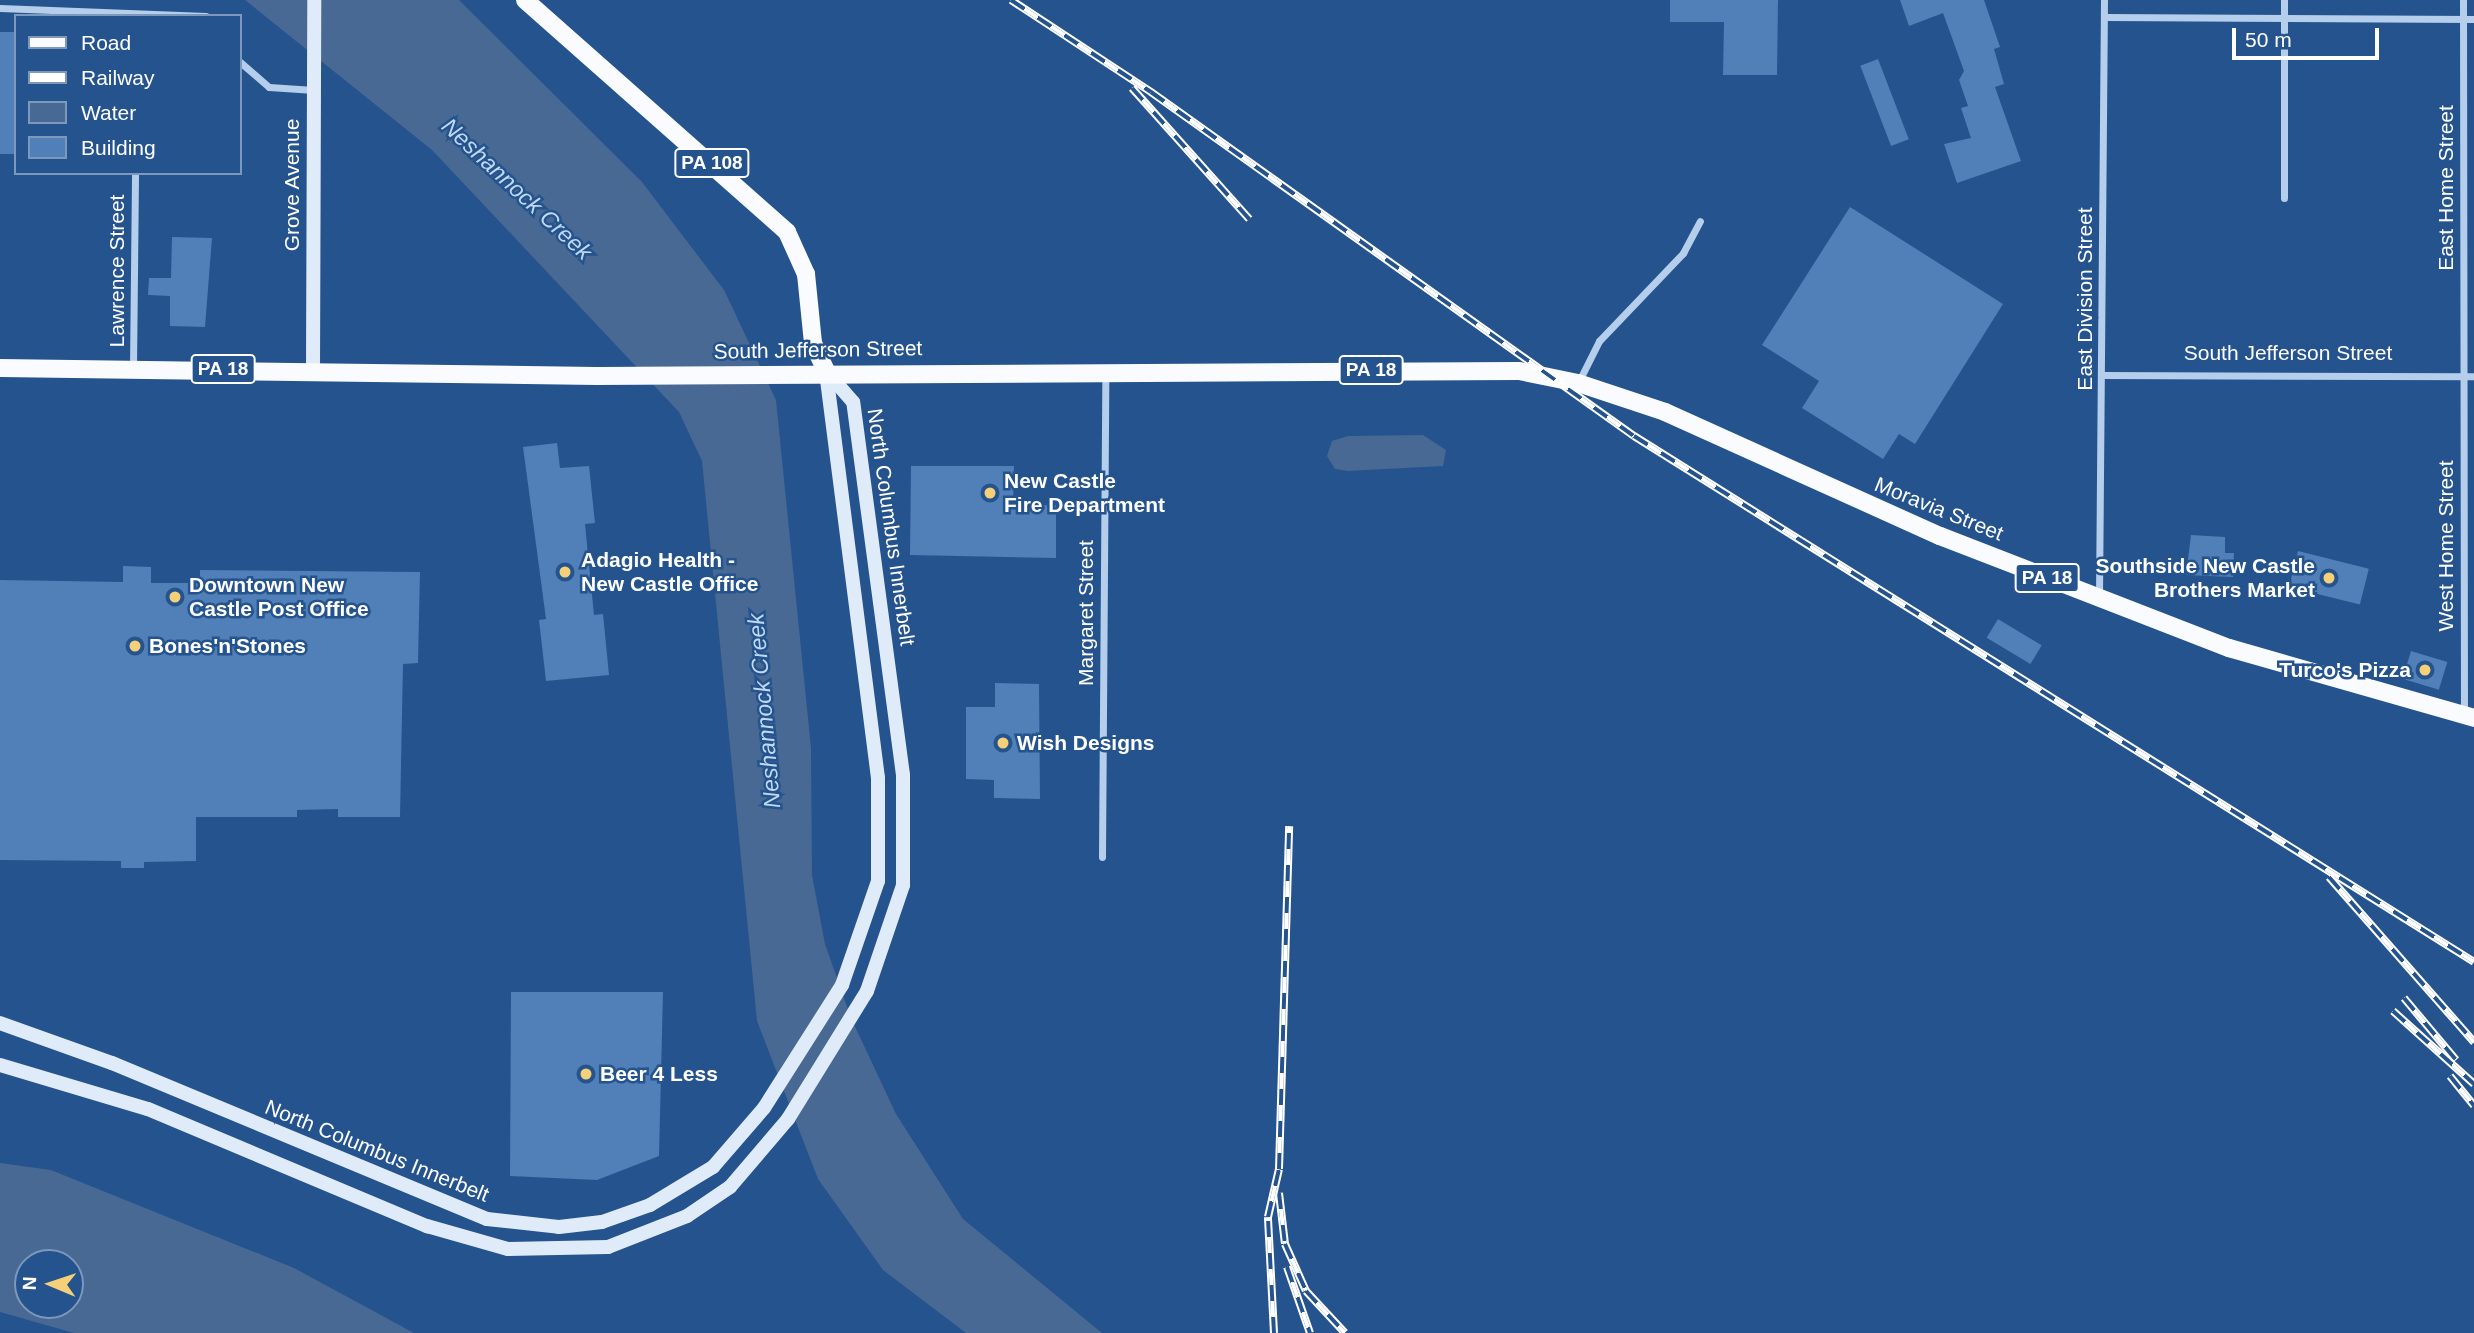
<!DOCTYPE html>
<html>
<head>
<meta charset="utf-8">
<style>
  body { margin:0 }
  #map { position:relative; width:2474px; height:1333px; overflow:hidden; background:#24538e; font-family:Helvetica,sans-serif }
  div>[style] { position:absolute }
  .water>* { inset:0; background:#486993 }
  .building>* { inset:0; background:#517fb7; transform-origin:0 0 }
  .street>* { height:7px; margin:-3.5px; padding:0 3.5px; transform-origin:3.5px; border-radius:3.5px; background:#b4ceeb }
  .secondary>* { height:14px; margin:-7px; padding:0 7px; transform-origin:7px; border-radius:7px; background:#e0ebf9 }
  .primary>* { height:18px; margin:-9px; padding:0 9px; transform-origin:9px; border-radius:9px; background:#f9fbff }
  .rail>* { height:8px; margin-top:-4px; transform-origin:0; background:repeating-linear-gradient(90deg,#24538e 0 16px,#fff 0 32px); box-sizing:border-box; border-block:2px solid #fff }
  .dots>* { width:19px; height:19px; translate:-50% -50%; box-sizing:border-box; border:4px solid #24538e; border-radius:50% }
  span { translate:-50% -50%; white-space:nowrap; text-align:center; line-height:1.15; -webkit-text-stroke:5px #24538e; paint-order:stroke }
  .shield-label span { padding:2px 5px; background:#24538e; border:2px solid; border-radius:5px; -webkit-text-stroke-width:0 }
  .shield-label { font-size:19px; color:#fff; font-weight:700 }
  .street-label { font-size:21px; color:#fff }
  .poi-label { font-size:21px; color:#fff; font-weight:700 }
  .left { translate:0 -50%; text-align:left }
  .right { translate:-100% -50%; text-align:right }
  .water-label { font-size:23px; color:#c0d8f2; font-style:italic }
  .legend { position:absolute; left:14px; top:14px; width:228px; height:161px; box-sizing:border-box; background:#24538e; border:2px solid #7c98bb; margin:0; padding:9px 12px; list-style:none; font-size:21px; color:#fff }
  .legend li { display:flex; align-items:center; gap:14px; height:35px }
  .legend b { width:35px; border:2px solid #7c98bb }
  .north { position:absolute; left:14px; top:1249px; width:70px; height:70px; box-sizing:border-box; background:#24538e; border:2px solid #7c98bb; border-radius:50%; rotate:272deg; font-size:19px; font-weight:700; line-height:28px; text-align:center; color:#fff }
  .north::after { content:''; display:block; margin:auto; width:24px; height:32px; background:#f5d078; clip-path:polygon(50% 0,100% 100%,50% 72%,0 100%) }
  .scale { position:absolute; left:2232px; top:28px; width:147px; height:32px; box-sizing:border-box; border:4px solid #fff; border-top:0; padding-left:9px; font-size:21px; line-height:24px; white-space:nowrap; color:#fff; -webkit-text-stroke:5px #24538e; paint-order:stroke }
</style>
</head>
<body>
<div id="map">
  <div class="water">
    <i style="clip-path:polygon(245px 0,459px 0,642px 182px,724px 290px,776px 400px,811px 748px,812px 875px,825px 944px,851px 1018px,896px 1114px,963px 1219px,1102px 1333px,966px 1333px,883px 1270px,818px 1179px,757px 1021px,702px 461px,679px 412px,432px 150px)"></i>
    <i style="clip-path:polygon(1423px 435px,1446px 450px,1443px 466px,1348px 471px,1335px 469px,1327px 456px,1332px 441px,1348px 436px)"></i>
    <i style="clip-path:polygon(evenodd,0 1163px,51px 1170px,294px 1268px,414px 1333px,74px 1333px,0 1312px,0 1163px,70px 1263px,70px 1305px,28px 1305px,28px 1263px,70px 1263px)"></i>
  </div>
  <div class="building">
    <i style="clip-path:polygon(1670px 0,1778px 0,1777px 75px,1723px 75px,1724px 22px,1670px 22px)"></i>
    <i style="clip-path:polygon(1900px 0,1984px 0,2000px 47px,1994px 49px,2004px 84px,1995px 87px,2021px 161px,1957px 183px,1944px 144px,1971px 138px,1961px 108px,1968px 106px,1959px 80px,1964px 71px,1943px 13px,1909px 26px)"></i>
    <i style="left:0;top:32px;width:16px;height:122px"></i>
    <i style="left:1878px;top:59px;width:86px;height:19px;rotate:69deg"></i>
    <i style="clip-path:polygon(1850px 207px,2003px 304px,1915px 444px,1899px 434px,1883px 459px,1802px 408px,1819px 381px,1762px 345px)"></i>
    <i style="clip-path:polygon(172px 237px,212px 238px,205px 327px,170px 326px,170px 296px,148px 295px,149px 278px,171px 278px)"></i>
    <i style="clip-path:polygon(557px 443px,560px 468px,589px 466px,595px 523px,585px 524px,594px 615px,603px 614px,609px 675px,546px 681px,539px 620px,546px 619px,523px 447px)"></i>
    <i style="clip-path:polygon(911px 466px,1014px 466px,1013px 506px,1056px 505px,1056px 558px,910px 555px)"></i>
    <i style="clip-path:polygon(2191px 535px,2225px 537px,2225px 553px,2234px 553px,2233px 577px,2186px 575px)"></i>
    <i style="left:2298px;top:551px;width:73px;height:37px;rotate:14deg"></i>
    <i style="clip-path:polygon(123px 566px,151px 567px,151px 583px,200px 583px,200px 570px,420px 572px,418px 663px,403px 664px,400px 817px,338px 817px,338px 809px,297px 810px,297px 817px,196px 817px,196px 861px,144px 862px,144px 868px,121px 868px,121px 861px,0 860px,0 580px,123px 582px)"></i>
    <i style="left:1998px;top:619px;width:51px;height:22px;rotate:31deg"></i>
    <i style="left:2411px;top:651px;width:38px;height:29px;rotate:17deg"></i>
    <i style="clip-path:polygon(995px 683px,1039px 684px,1040px 799px,994px 798px,994px 780px,966px 779px,966px 707px,995px 707px)"></i>
    <i style="clip-path:polygon(511px 992px,663px 992px,659px 1156px,597px 1180px,510px 1176px)"></i>
  </div>
  <div class="street">
    <i style="left:2463px;top:0;width:715px;rotate:89.92deg"></i>
    <i style="left:0;top:8px;width:206px;rotate:2.2deg"></i>
    <i style="left:2104px;top:17px;width:370px;rotate:0.3deg"></i>
    <i style="left:240px;top:62px;width:38px;rotate:41deg"></i>
    <i style="left:269px;top:87px;width:45px;rotate:3.8deg"></i>
    <i style="left:2284px;top:198px;width:198px;rotate:-90deg"></i>
    <i style="left:133px;top:368px;width:195px;rotate:-89.4deg"></i>
    <i style="left:2102px;top:375px;width:372px;rotate:0.2deg"></i>
    <i style="left:1578px;top:383px;width:47px;rotate:-63.4deg"></i>
    <i style="left:1599px;top:341px;width:122px;rotate:-46.3deg"></i>
    <i style="left:1683px;top:253px;width:36px;rotate:-62deg"></i>
    <i style="left:2099px;top:597px;width:597px;rotate:-89.52deg"></i>
    <i style="left:1102px;top:857px;width:482px;rotate:-89.6deg"></i>
  </div>
  <div class="secondary">
    <i style="left:313px;top:370px;width:370px;rotate:-89.8deg"></i>
    <i style="left:0;top:1023px;width:119px;rotate:19.7deg"></i>
    <i style="left:112px;top:1063px;width:406px;rotate:22.6deg"></i>
    <i style="left:487px;top:1219px;width:72px;rotate:6.3deg"></i>
    <i style="left:559px;top:1227px;width:43px;rotate:-6.6deg"></i>
    <i style="left:602px;top:1222px;width:51px;rotate:-19.5deg"></i>
    <i style="left:650px;top:1205px;width:74px;rotate:-31.1deg"></i>
    <i style="left:713px;top:1167px;width:78px;rotate:-49.2deg"></i>
    <i style="left:764px;top:1108px;width:146px;rotate:-57.6deg"></i>
    <i style="left:842px;top:985px;width:110px;rotate:-70.9deg"></i>
    <i style="left:878px;top:881px;width:103px;rotate:-90deg"></i>
    <i style="left:878px;top:778px;width:410px;rotate:-97.3deg"></i>
    <i style="left:0;top:1065px;width:154px;rotate:16.6deg"></i>
    <i style="left:148px;top:1109px;width:303px;rotate:22.8deg"></i>
    <i style="left:427px;top:1226px;width:84px;rotate:15.9deg"></i>
    <i style="left:508px;top:1249px;width:100px;rotate:-1.1deg"></i>
    <i style="left:608px;top:1247px;width:85px;rotate:-21.4deg"></i>
    <i style="left:687px;top:1216px;width:52px;rotate:-34deg"></i>
    <i style="left:730px;top:1187px;width:89px;rotate:-49.5deg"></i>
    <i style="left:788px;top:1119px;width:150px;rotate:-58.3deg"></i>
    <i style="left:867px;top:991px;width:112px;rotate:-71.2deg"></i>
    <i style="left:903px;top:885px;width:110px;rotate:-90deg"></i>
    <i style="left:903px;top:775px;width:376px;rotate:-97.6deg"></i>
    <i style="left:853px;top:402px;width:41px;rotate:-131.1deg"></i>
  </div>
  <div class="primary">
    <i style="left:525px;top:0;width:350px;rotate:41.5deg"></i>
    <i style="left:787px;top:232px;width:46px;rotate:65.7deg"></i>
    <i style="left:806px;top:274px;width:69px;rotate:84.2deg"></i>
    <i style="left:813px;top:343px;width:31px;rotate:65deg"></i>
    <i style="left:0;top:368px;width:597px;rotate:0.77deg"></i>
    <i style="left:597px;top:376px;width:922px;rotate:-0.31deg"></i>
    <i style="left:1519px;top:371px;width:60px;rotate:11.5deg"></i>
    <i style="left:1578px;top:383px;width:92px;rotate:18.4deg"></i>
    <i style="left:1665px;top:412px;width:302px;rotate:24.3deg"></i>
    <i style="left:1940px;top:536px;width:310px;rotate:21.2deg"></i>
    <i style="left:2229px;top:648px;width:255px;rotate:15.9deg"></i>
  </div>
  <div class="rail">
    <i style="left:1011px;top:0;width:168px;rotate:33.3deg"></i>
    <i style="left:1151px;top:92px;width:593px;rotate:35.46deg"></i>
    <i style="left:1634px;top:436px;width:991px;rotate:32.05deg"></i>
    <i style="left:1132px;top:88px;width:176px;rotate:48.2deg"></i>
    <i style="left:2329px;top:877px;width:220px;rotate:48.7deg"></i>
    <i style="left:2404px;top:998px;width:81px;rotate:50deg"></i>
    <i style="left:2393px;top:1011px;width:109px;rotate:42deg"></i>
    <i style="left:2450px;top:1076px;width:38px;rotate:51deg"></i>
    <i style="left:1279px;top:1193px;width:51px;rotate:83.3deg"></i>
    <i style="left:1285px;top:1244px;width:51px;rotate:65.9deg"></i>
    <i style="left:1306px;top:1291px;width:57px;rotate:47.1deg"></i>
    <i style="left:1287px;top:1267px;width:70px;rotate:70.8deg"></i>
    <i style="left:1274px;top:1333px;width:116px;rotate:-93deg"></i>
    <i style="left:1268px;top:1217px;width:49px;rotate:-77.1deg"></i>
    <i style="left:1279px;top:1169px;width:343px;rotate:-88.3deg"></i>
  </div>
  <div class="dots">
    <i style="left:990px;top:493px;background:#f5d078"></i>
    <i style="left:565px;top:572px;background:#f5d078"></i>
    <i style="left:2329px;top:578px;background:#f5d078"></i>
    <i style="left:175px;top:597px;background:#f5d078"></i>
    <i style="left:135px;top:646px;background:#f5d078"></i>
    <i style="left:2425px;top:670px;background:#f5d078"></i>
    <i style="left:1003px;top:743px;background:#f5d078"></i>
    <i style="left:586px;top:1074px;background:#f5d078"></i>
  </div>
  <div class="shield-label">
    <span style="left:712px;top:163px">PA 108</span>
    <span style="left:223px;top:369px">PA 18</span>
    <span style="left:1371px;top:370px">PA 18</span>
    <span style="left:2047px;top:578px">PA 18</span>
  </div>
  <div class="street-label">
    <span style="left:292px;top:185px;rotate:-90deg">Grove Avenue</span>
    <span style="left:2446px;top:188px;rotate:-90deg">East Home Street</span>
    <span style="left:117px;top:271px;rotate:-90deg">Lawrence Street</span>
    <span style="left:2085px;top:299px;rotate:-90deg">East Division Street</span>
    <span style="left:818px;top:350px;rotate:-1deg">South Jefferson Street</span>
    <span style="left:2288px;top:353px">South Jefferson Street</span>
    <span style="left:1939px;top:509px;rotate:22deg">Moravia Street</span>
    <span style="left:891px;top:527px;rotate:82deg">North Columbus Innerbelt</span>
    <span style="left:2446px;top:546px;rotate:-90deg">West Home Street</span>
    <span style="left:1086px;top:613px;rotate:-90deg">Margaret Street</span>
    <span style="left:377px;top:1151px;rotate:22deg">North Columbus Innerbelt</span>
  </div>
  <div class="poi-label">
    <span class="left" style="left:1004px;top:493px">New Castle<br>Fire Department</span>
    <span class="left" style="left:581px;top:572px">Adagio Health -<br>New Castle Office</span>
    <span class="right" style="left:2315px;top:578px">Southside New Castle<br>Brothers Market</span>
    <span class="left" style="left:189px;top:597px">Downtown New<br>Castle Post Office</span>
    <span class="left" style="left:149px;top:646px">Bones'n'Stones</span>
    <span class="right" style="left:2411px;top:670px">Turco's Pizza</span>
    <span class="left" style="left:1017px;top:743px">Wish Designs</span>
    <span class="left" style="left:600px;top:1074px">Beer 4 Less</span>
  </div>
  <div class="water-label">
    <span style="left:517px;top:189px;rotate:43deg">Neshannock Creek</span>
    <span style="left:764px;top:711px;rotate:-95deg">Neshannock Creek</span>
  </div>
  <ul class="legend">
  <li><b style="height:9px;background:#f9fbff"></b>Road</li>
  <li><b style="height:9px;background:#fff"></b>Railway</li>
  <li><b style="height:19px;background:#486993"></b>Water</li>
  <li><b style="height:19px;background:#517fb7"></b>Building</li>
  </ul>
  <div class="north">N</div>
  <div class="scale">50 m</div>
</div>
</body>
</html>
